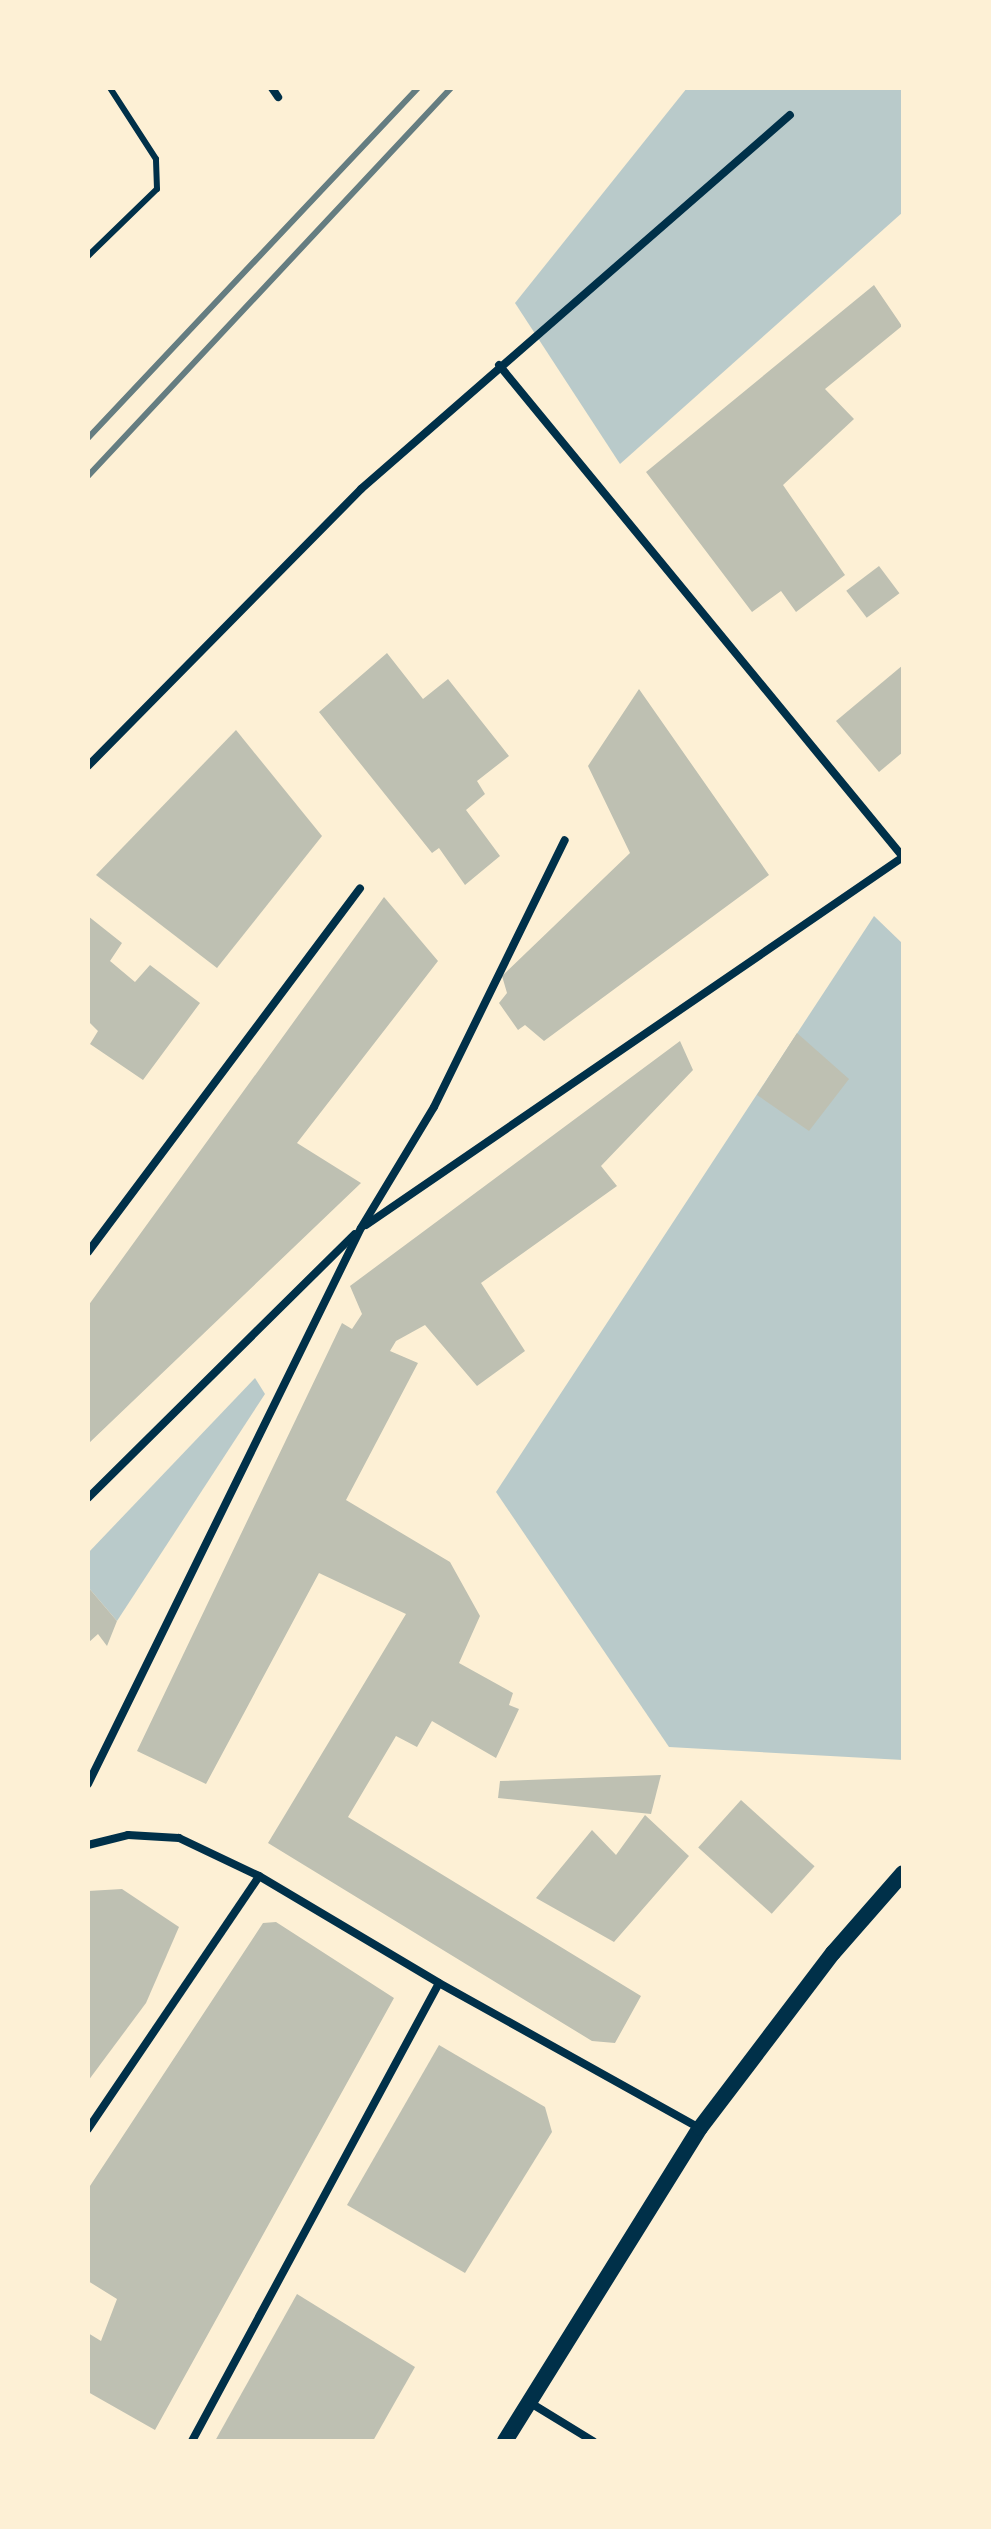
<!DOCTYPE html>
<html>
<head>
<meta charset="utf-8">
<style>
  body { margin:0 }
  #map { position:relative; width:991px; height:2529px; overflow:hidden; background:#fdf0d5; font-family:Barlow,sans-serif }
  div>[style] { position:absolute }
  .green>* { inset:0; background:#b9caca }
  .building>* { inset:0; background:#bec0b2; transform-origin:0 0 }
  .service>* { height:6px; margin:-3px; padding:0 3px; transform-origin:3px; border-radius:3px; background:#003049 }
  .minor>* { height:8px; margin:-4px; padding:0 4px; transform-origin:4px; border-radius:4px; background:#003049 }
  .secondary>* { height:16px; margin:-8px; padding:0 8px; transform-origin:8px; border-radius:8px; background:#003049 }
  .rail>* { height:6px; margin:-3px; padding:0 3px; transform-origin:3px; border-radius:3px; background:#657d81 }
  span { translate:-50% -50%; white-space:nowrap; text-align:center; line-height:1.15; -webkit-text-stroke:8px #fdf0d5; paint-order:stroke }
  .frame { position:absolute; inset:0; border:90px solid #fdf0d5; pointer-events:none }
</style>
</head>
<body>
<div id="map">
  <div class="green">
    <i style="clip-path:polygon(687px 88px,903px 88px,903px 212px,620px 464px,515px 303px)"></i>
    <i style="clip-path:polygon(874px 916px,903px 944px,903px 1760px,669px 1747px,496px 1492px)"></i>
    <i style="clip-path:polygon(255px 1378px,265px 1394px,117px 1621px,88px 1587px,88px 1553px)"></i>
  </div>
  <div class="building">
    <i style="clip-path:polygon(874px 285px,902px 326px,825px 389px,854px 419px,783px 485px,845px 575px,796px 612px,781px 591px,752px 612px,646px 472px)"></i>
    <i style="left:879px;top:566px;width:34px;height:41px;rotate:53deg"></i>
    <i style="clip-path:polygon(387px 653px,423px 699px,448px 679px,509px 756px,477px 781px,485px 794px,466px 810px,500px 856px,465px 885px,439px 848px,432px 853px,319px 712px)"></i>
    <i style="clip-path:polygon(903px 665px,903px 752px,879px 772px,836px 721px)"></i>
    <i style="clip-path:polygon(639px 689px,769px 875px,544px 1041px,525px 1025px,518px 1030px,499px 1003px,507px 993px,502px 976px,630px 853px,588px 766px)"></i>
    <i style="clip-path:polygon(236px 730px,322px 836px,217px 968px,96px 875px)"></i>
    <i style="clip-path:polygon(384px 897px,438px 961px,297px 1143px,361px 1183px,88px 1444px,88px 1306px)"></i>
    <i style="clip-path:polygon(88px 916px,122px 943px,110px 961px,135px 982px,150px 965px,200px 1003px,143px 1080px,90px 1044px,98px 1031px,88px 1021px)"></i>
    <i style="clip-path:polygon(797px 1033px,849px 1079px,809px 1131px,757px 1095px)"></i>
    <i style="clip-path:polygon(680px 1041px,693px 1070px,601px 1166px,617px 1186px,481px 1283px,525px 1351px,477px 1386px,425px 1325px,396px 1341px,390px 1351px,418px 1363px,346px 1500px,450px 1562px,480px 1616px,459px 1663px,513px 1693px,509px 1705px,519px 1709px,496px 1758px,432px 1721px,417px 1747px,396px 1736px,348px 1817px,641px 1996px,615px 2043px,592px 2041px,268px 1843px,406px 1614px,319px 1573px,206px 1784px,137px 1751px,342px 1323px,352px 1329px,362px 1314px,350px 1286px)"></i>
    <i style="clip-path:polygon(88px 1587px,117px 1621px,107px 1646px,98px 1634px,88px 1643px)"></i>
    <i style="clip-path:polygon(661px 1775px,651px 1814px,498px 1798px,500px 1781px)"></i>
    <i style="left:741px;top:1800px;width:99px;height:64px;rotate:42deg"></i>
    <i style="clip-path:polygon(645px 1815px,689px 1856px,614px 1942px,536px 1898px,592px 1830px,616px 1855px)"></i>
    <i style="clip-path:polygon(122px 1889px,179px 1927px,146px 2003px,88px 2081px,88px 1891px)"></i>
    <i style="clip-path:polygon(276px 1922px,394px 1998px,155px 2430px,88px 2392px,88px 2333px,101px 2341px,117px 2299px,88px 2281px,88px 2189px,263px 1923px)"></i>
    <i style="clip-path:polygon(439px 2045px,545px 2107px,552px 2132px,465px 2273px,347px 2205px)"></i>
    <i style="clip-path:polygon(297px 2294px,415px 2367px,373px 2441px,215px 2441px)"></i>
  </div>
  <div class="service">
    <i style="left:88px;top:256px;width:96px;rotate:-44.2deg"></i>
    <i style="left:157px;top:189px;width:30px;rotate:-92deg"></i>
    <i style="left:156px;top:159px;width:85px;rotate:-122.9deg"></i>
  </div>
  <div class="minor">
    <i style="left:272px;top:88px;width:11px;rotate:56deg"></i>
    <i style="left:499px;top:365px;width:637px;rotate:50.61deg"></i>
    <i style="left:88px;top:766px;width:389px;rotate:-45.4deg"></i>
    <i style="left:361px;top:489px;width:569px;rotate:-41.08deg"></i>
    <i style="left:366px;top:1225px;width:651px;rotate:-34.42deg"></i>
    <i style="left:88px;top:1252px;width:454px;rotate:-53.2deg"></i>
    <i style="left:88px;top:1498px;width:375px;rotate:-44.7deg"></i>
    <i style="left:88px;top:1784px;width:619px;rotate:-63.85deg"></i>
    <i style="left:361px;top:1228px;width:141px;rotate:-58.9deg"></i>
    <i style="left:434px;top:1107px;width:297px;rotate:-63.9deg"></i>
    <i style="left:88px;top:1845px;width:41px;rotate:-14deg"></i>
    <i style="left:128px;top:1835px;width:51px;rotate:3.4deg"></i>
    <i style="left:179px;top:1838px;width:89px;rotate:25.4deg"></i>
    <i style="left:259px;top:1876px;width:209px;rotate:30.7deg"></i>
    <i style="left:88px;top:2129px;width:305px;rotate:-55.9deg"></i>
    <i style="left:529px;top:2402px;width:75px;rotate:31.4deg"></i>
    <i style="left:192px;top:2441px;width:520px;rotate:-61.66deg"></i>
    <i style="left:439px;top:1983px;width:299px;rotate:29.1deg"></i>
  </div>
  <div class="secondary">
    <i style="left:505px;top:2441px;width:369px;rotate:-58.1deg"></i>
    <i style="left:700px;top:2128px;width:220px;rotate:-52.8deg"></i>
    <i style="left:833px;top:1953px;width:106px;rotate:-48.8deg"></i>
  </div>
  <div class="rail">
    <i style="left:88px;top:438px;width:481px;rotate:-46.7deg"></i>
    <i style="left:88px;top:476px;width:531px;rotate:-46.91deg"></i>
  </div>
  <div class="frame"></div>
</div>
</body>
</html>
